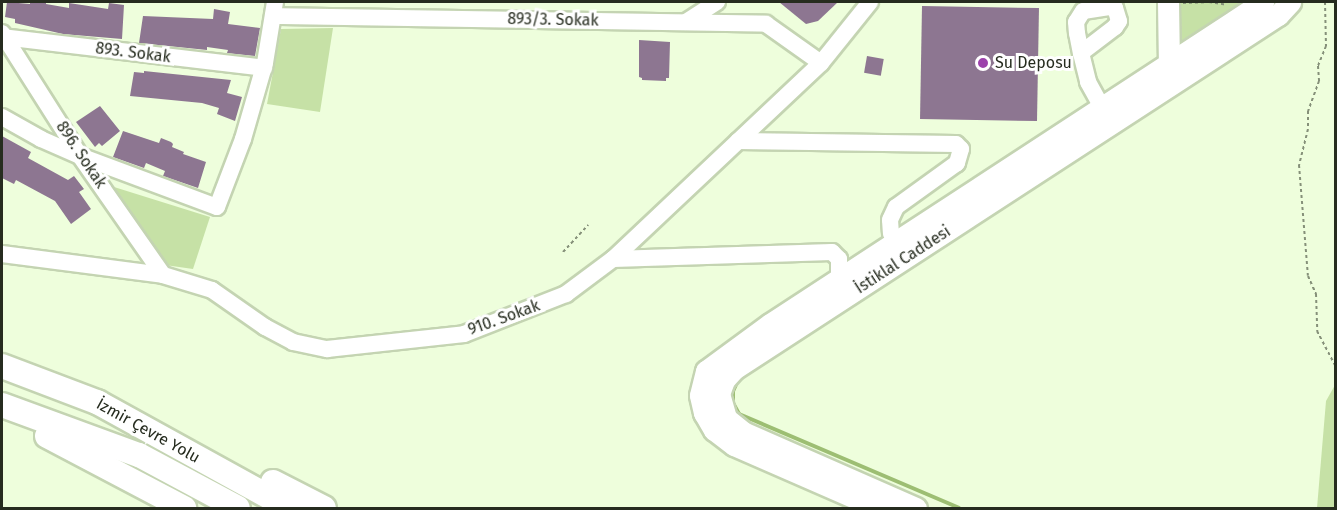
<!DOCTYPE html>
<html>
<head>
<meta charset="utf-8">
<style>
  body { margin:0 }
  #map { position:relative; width:1337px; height:510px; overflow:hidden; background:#eefedc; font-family:"Fira Sans",sans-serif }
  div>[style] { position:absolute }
  .green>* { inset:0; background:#c6e1a6 }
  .stream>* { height:4px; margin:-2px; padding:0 2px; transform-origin:2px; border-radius:2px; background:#9dbe73 }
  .building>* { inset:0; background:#8d7691; transform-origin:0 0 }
  .path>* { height:2px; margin-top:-1px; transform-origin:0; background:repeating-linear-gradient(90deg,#859079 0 3px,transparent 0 6px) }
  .roads { filter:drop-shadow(2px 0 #c4d4b2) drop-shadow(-2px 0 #c4d4b2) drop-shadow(0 2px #c4d4b2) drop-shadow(0 -2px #c4d4b2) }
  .minor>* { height:16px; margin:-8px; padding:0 8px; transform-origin:8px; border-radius:8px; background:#fff }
  .major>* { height:21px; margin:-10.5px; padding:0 10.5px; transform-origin:10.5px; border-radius:10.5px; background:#fff }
  .highway>* { height:24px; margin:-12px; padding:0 12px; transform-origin:12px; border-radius:12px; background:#fff }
  .dots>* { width:16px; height:16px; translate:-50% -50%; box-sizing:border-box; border:3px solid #fff; border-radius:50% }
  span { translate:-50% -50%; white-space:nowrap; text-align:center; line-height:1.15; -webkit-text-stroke:6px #fff; paint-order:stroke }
  .street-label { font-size:16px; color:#262c1f }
  .poi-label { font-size:16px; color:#262c1f }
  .left { translate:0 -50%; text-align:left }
  .frame { position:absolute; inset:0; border:3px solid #262c1f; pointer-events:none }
</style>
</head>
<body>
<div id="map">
  <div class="green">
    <i style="clip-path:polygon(1174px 2px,1243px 2px,1173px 48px)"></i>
    <i style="clip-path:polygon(333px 28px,320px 112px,267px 104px,281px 29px)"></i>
    <i style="clip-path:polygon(114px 187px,210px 217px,193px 269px,165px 265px)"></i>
    <i style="clip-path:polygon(1335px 385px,1335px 508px,1317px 508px,1326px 401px)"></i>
  </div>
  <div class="stream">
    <i style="left:738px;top:380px;width:12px;rotate:114deg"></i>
    <i style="left:733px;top:391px;width:12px;rotate:90deg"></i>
    <i style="left:733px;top:403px;width:13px;rotate:61deg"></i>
    <i style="left:739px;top:414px;width:239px;rotate:23.1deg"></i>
  </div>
  <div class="building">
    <i style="clip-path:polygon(7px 2px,30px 4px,30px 2px,46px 2px,46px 4px,69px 8px,69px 3px,108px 9px,109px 3px,124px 5px,122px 39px,63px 34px,15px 23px,15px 19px,5px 17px)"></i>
    <i style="clip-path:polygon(779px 2px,838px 2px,818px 21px,806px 24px)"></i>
    <i style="left:922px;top:6px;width:117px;height:113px;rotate:1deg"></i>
    <i style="clip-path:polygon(214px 9px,230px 12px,228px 24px,260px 28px,255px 56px,227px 53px,228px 50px,207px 47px,207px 50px,139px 43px,143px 16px,213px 19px)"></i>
    <i style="clip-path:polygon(639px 40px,670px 42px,669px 78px,666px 78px,666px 81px,642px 80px,642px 78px,639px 77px)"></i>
    <i style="left:867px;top:56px;width:17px;height:17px;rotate:10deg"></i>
    <i style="clip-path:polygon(144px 71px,231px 80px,227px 93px,242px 97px,235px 121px,217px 114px,219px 108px,202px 103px,130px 96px,134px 72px,144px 73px)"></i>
    <i style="clip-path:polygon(100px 106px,120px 131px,102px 146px,99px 143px,95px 147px,76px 122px)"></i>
    <i style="clip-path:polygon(123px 131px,159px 143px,161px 138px,171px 142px,173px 144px,172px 147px,184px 152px,183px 154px,206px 162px,198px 188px,163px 176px,165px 171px,146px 163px,144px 168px,113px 157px)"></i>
    <i style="clip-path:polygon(2px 136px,31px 152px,28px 158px,68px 180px,74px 176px,84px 189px,79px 192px,91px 209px,71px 224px,55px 201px,16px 180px,14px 184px,2px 178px)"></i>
  </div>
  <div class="path">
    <i style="left:1209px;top:2px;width:18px;rotate:9deg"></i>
    <i style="left:1325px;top:2px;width:44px;rotate:88.7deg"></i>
    <i style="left:1326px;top:46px;width:22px;rotate:112deg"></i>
    <i style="left:1318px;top:66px;width:15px;rotate:86deg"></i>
    <i style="left:1319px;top:81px;width:32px;rotate:110deg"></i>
    <i style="left:1308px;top:111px;width:18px;rotate:90deg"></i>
    <i style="left:1308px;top:129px;width:37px;rotate:104deg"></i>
    <i style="left:1299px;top:165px;width:111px;rotate:85.4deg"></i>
    <i style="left:1308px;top:276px;width:20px;rotate:66deg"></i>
    <i style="left:1316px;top:294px;width:37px;rotate:88deg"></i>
    <i style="left:1317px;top:331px;width:41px;rotate:62.2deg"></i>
    <i style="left:1183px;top:3px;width:24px;rotate:-2deg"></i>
    <i style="left:563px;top:252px;width:37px;rotate:-47deg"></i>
  </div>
  <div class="roads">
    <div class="minor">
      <i style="left:273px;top:16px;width:493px;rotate:0.9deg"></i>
      <i style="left:766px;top:24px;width:67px;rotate:35.3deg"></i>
      <i style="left:686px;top:22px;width:37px;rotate:-33deg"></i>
      <i style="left:2px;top:33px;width:146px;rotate:57.6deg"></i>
      <i style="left:80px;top:156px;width:145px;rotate:55.1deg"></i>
      <i style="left:2px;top:37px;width:264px;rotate:6.7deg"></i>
      <i style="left:1081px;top:53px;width:43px;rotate:-37.4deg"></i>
      <i style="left:1115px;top:27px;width:7px;rotate:-56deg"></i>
      <i style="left:1119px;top:21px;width:14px;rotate:-107deg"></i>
      <i style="left:1115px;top:8px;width:6px;rotate:-171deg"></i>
      <i style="left:1109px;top:7px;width:26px;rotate:171deg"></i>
      <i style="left:1083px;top:11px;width:13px;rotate:122deg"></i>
      <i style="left:1076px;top:22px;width:11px;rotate:85deg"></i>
      <i style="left:1077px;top:33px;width:20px;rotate:79deg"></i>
      <i style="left:1081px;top:53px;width:30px;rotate:76deg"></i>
      <i style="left:1088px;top:82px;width:29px;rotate:61deg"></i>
      <i style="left:2px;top:117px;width:45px;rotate:29.4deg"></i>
      <i style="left:41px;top:139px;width:43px;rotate:23.6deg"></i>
      <i style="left:80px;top:156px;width:146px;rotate:20.4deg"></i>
      <i style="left:217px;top:207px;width:73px;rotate:-69.1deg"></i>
      <i style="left:243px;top:139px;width:79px;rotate:-73.9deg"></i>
      <i style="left:265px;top:63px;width:62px;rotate:-80.7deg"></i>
      <i style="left:738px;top:141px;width:218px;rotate:0.8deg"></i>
      <i style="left:956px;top:144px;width:7px;rotate:45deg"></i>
      <i style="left:961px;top:149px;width:15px;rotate:106deg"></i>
      <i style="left:957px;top:163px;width:75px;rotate:144.2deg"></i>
      <i style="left:896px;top:207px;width:14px;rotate:115deg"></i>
      <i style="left:890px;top:220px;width:13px;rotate:86deg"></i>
      <i style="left:891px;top:233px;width:11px;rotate:41deg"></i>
      <i style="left:2px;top:254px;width:162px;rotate:7.4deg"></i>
      <i style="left:163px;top:275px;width:51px;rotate:17deg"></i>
      <i style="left:212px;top:290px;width:65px;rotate:34.9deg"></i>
      <i style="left:265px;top:327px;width:32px;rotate:28deg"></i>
      <i style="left:293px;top:342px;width:35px;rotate:12deg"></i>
      <i style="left:327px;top:349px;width:138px;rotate:-6.2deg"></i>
      <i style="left:464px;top:334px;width:110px;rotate:-21.4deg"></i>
      <i style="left:566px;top:294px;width:59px;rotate:-36.7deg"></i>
      <i style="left:613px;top:259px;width:286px;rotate:-43.3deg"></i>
      <i style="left:821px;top:63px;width:78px;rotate:-51.2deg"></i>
      <i style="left:613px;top:259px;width:219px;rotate:-1.8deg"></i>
      <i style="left:832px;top:252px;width:10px;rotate:45deg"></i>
      <i style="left:839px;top:259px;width:20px;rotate:90deg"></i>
    </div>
    <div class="major">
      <i style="left:1168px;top:2px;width:61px;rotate:89.1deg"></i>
      <i style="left:878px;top:508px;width:157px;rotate:-156.4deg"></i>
      <i style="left:734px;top:445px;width:25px;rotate:-143deg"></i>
      <i style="left:714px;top:430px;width:20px;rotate:-120deg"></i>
      <i style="left:704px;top:413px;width:18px;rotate:-103deg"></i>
      <i style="left:700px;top:395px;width:25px;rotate:-76deg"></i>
      <i style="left:706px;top:371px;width:79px;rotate:-36.3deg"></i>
      <i style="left:770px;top:324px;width:589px;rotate:-33.15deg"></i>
      <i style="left:916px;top:508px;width:189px;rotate:-156.3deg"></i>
      <i style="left:743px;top:432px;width:22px;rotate:-141deg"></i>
      <i style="left:726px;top:418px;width:25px;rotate:-106deg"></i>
      <i style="left:719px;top:394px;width:15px;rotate:-70deg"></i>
      <i style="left:724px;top:380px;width:15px;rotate:-48deg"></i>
      <i style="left:734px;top:369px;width:649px;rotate:-33.05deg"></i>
      <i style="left:1278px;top:15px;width:18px;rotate:-47deg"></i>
    </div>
    <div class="highway">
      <i style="left:2px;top:366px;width:102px;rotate:20.8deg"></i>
      <i style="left:97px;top:402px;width:219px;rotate:28.9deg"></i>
      <i style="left:2px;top:405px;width:146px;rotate:20.1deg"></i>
      <i style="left:139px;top:455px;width:112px;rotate:28.2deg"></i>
      <i style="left:47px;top:436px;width:155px;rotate:27.7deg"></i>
      <i style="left:273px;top:482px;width:57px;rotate:27deg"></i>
    </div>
  </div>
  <div class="dots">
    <i style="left:983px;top:63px;background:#9c41ab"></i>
  </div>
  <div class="street-label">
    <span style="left:553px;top:20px;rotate:1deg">893/3. Sokak</span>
    <span style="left:133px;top:53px;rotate:7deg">893. Sokak</span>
    <span style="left:81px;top:155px;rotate:56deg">896. Sokak</span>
    <span style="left:903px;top:260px;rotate:-33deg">İstiklal Caddesi</span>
    <span style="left:504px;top:318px;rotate:-20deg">910. Sokak</span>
    <span style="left:148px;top:431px;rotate:29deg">İzmir Çevre Yolu</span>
  </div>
  <div class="poi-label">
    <span class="left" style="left:995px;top:63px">Su Deposu</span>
  </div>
  <div class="frame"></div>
</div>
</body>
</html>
